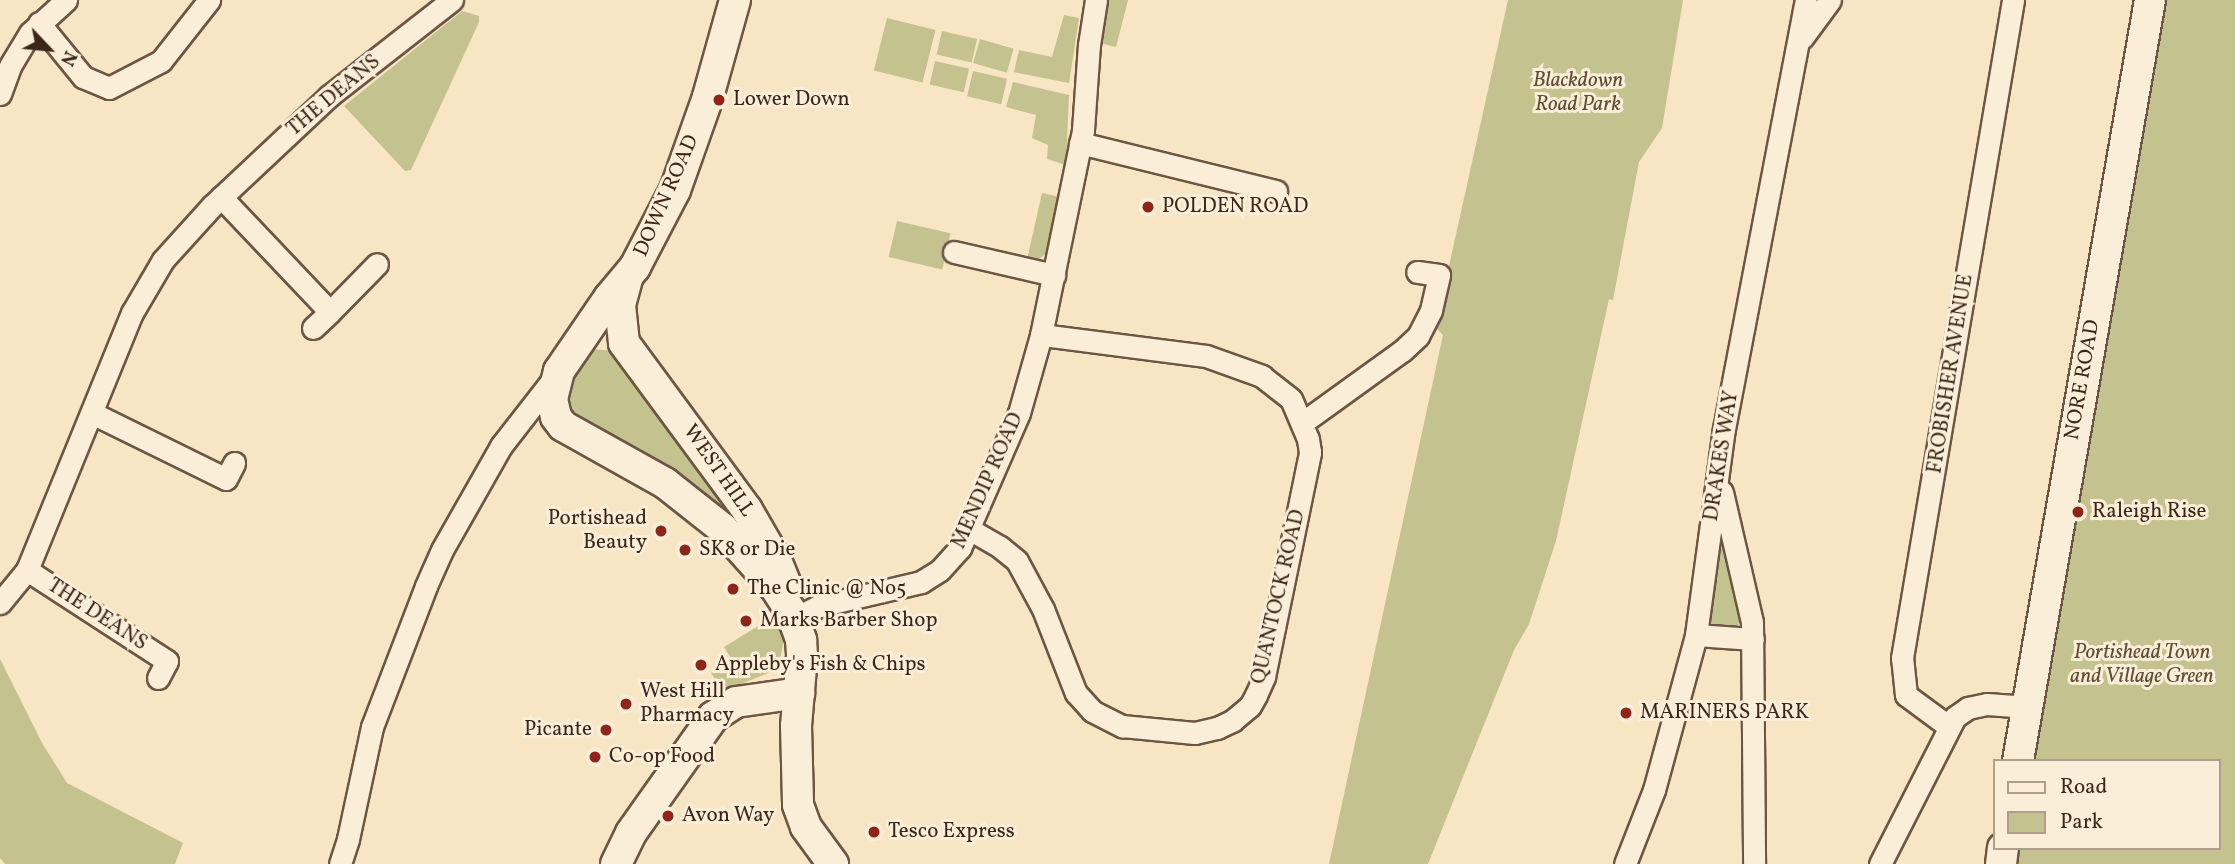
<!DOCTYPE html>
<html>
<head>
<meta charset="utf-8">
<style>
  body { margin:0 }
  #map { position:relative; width:2235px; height:864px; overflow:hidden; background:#f7e5c3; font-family:Vollkorn,serif }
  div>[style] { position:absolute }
  .green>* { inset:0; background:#c4c28e; transform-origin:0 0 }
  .roads { filter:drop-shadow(2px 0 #6c5643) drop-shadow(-2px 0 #6c5643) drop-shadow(0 2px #6c5643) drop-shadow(0 -2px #6c5643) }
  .street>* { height:21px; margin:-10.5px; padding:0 10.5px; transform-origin:10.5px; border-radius:10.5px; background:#faeed8 }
  .secondary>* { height:30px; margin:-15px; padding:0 15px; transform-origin:15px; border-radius:15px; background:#faeed8 }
  .dots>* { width:19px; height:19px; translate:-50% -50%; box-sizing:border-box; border:4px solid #faeed8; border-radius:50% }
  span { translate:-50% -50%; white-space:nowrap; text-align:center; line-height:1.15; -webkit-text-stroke:6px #faeed8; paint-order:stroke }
  .park-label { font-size:21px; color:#5f4d36; font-style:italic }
  .street-label { font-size:21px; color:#3d2618 }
  .poi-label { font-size:21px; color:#3d2618 }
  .left { translate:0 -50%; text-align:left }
  .right { translate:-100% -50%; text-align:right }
  .legend { position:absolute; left:1993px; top:759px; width:228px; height:91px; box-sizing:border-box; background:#faeed8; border:2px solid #ae9e8b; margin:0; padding:9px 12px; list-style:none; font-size:21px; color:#3d2618 }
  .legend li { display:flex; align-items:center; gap:14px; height:35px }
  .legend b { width:35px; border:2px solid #ae9e8b }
  .north { position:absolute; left:14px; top:14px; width:70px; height:70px; -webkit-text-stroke:5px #faeed8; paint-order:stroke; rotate:116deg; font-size:19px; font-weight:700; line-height:28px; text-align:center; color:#3d2618 }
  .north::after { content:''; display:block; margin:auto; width:24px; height:32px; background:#3d2618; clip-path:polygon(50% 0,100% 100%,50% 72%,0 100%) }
</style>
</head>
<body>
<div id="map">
  <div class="green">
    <i style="clip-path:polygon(1109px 0,1128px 0,1116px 47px,1100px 43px)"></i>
    <i style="clip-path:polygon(1508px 0,1683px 0,1662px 128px,1639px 162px,1613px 300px,1609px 299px,1556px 541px,1529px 624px,1514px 650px,1428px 864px,1329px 864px,1443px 335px,1436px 328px,1439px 311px)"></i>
    <i style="clip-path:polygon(2134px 0,2139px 0,2014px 689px,2044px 510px)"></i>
    <i style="clip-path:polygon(2165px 0,2235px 0,2235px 864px,2016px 864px,2019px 848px,2219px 848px,2219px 761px,2033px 761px,2068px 552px,2072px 550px,2073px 545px,2070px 542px,2116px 274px,2120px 273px,2121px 268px,2118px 264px)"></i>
    <i style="clip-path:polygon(462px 11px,479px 16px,479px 22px,411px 170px,405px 171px,344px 106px)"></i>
    <i style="clip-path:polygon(1064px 15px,1079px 18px,1069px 83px,1014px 72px,1019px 50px,1052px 57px)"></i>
    <i style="left:887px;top:18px;width:50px;height:54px;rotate:14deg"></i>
    <i style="left:942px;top:31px;width:36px;height:24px;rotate:13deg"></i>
    <i style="left:980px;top:39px;width:35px;height:25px;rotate:16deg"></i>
    <i style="left:935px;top:61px;width:35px;height:24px;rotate:13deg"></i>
    <i style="left:973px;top:71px;width:35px;height:26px;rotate:13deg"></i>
    <i style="clip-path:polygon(1013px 82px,1069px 95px,1066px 165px,1047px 159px,1048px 145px,1032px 138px,1036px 115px,1006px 107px)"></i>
    <i style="clip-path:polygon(1042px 193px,1060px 197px,1049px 251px,1038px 260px,1027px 260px)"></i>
    <i style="left:897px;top:221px;width:55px;height:37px;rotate:13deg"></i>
    <i style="clip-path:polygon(591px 349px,617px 351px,725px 498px,715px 509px,591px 430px,563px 409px,562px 393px)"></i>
    <i style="clip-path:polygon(1717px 545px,1726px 552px,1740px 620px,1737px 628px,1715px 627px,1707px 618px)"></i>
    <i style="clip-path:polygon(773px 617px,784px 639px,779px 665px,766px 674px,723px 691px,711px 673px,732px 660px,724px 647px)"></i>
    <i style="clip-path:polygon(0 659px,42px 743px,67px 783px,183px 843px,175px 864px,5px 864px,0 858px)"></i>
  </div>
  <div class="roads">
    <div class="street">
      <i style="left:39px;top:23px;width:70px;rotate:50.8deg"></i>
      <i style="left:83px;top:77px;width:28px;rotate:23deg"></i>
      <i style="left:109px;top:88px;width:59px;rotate:-27.4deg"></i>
      <i style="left:161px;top:61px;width:78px;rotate:-51.8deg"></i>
      <i style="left:1802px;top:38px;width:47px;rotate:-53.6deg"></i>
      <i style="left:0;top:94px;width:30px;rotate:-70deg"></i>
      <i style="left:10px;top:66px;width:39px;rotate:-59deg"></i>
      <i style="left:30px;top:33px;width:49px;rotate:-42.5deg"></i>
      <i style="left:1080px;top:143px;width:202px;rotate:13.8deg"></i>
      <i style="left:221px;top:197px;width:158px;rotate:46.5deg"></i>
      <i style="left:330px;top:312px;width:67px;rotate:-45.6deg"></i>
      <i style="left:954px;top:252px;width:103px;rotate:13deg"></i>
      <i style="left:313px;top:328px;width:23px;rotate:-43deg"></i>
      <i style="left:92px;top:413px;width:149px;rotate:26.2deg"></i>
      <i style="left:226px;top:479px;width:18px;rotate:-63deg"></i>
      <i style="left:1302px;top:423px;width:123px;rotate:-35.8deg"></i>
      <i style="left:1402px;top:351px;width:22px;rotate:-43deg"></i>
      <i style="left:1418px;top:336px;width:29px;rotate:-63deg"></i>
      <i style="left:1431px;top:310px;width:36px;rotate:-77deg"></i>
      <i style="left:1439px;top:275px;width:22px;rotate:-172deg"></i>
      <i style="left:1722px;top:492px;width:133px;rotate:77deg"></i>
      <i style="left:1752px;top:622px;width:242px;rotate:89.5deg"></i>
      <i style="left:969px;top:529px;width:36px;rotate:30deg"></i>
      <i style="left:1000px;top:547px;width:22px;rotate:39deg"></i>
      <i style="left:1017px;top:561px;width:55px;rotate:61.6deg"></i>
      <i style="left:1043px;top:609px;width:90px;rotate:68.6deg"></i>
      <i style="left:1076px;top:693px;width:24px;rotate:48deg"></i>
      <i style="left:1092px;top:711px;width:34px;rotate:27deg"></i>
      <i style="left:1122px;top:726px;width:73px;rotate:5.5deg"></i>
      <i style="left:1195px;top:733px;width:23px;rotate:-13deg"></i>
      <i style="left:1217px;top:728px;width:17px;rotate:-25deg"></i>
      <i style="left:1232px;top:721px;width:23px;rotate:-40deg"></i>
      <i style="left:1250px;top:706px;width:13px;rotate:-61deg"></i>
      <i style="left:1256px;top:695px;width:20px;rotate:-66deg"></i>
      <i style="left:1264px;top:677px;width:230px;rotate:-78.4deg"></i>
      <i style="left:1310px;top:452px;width:13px;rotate:-99deg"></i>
      <i style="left:1308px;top:439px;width:43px;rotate:-113deg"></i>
      <i style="left:1291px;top:399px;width:37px;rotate:-142deg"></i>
      <i style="left:1262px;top:376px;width:59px;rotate:-160.3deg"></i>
      <i style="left:1206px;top:356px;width:166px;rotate:-172.7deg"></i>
      <i style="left:0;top:603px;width:43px;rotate:-50.7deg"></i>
      <i style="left:793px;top:619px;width:29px;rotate:-27deg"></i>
      <i style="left:819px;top:606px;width:105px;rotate:-13.2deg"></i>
      <i style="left:921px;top:582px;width:22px;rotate:-32deg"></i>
      <i style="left:940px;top:570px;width:30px;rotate:-48deg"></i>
      <i style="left:960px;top:548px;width:147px;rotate:-66.4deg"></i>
      <i style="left:1019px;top:413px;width:81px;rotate:-74.2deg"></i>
      <i style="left:1041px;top:335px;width:209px;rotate:-78.4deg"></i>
      <i style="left:1083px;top:130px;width:85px;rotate:-86deg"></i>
      <i style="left:1089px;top:45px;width:46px;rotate:-81.2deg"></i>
      <i style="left:1696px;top:635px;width:57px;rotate:4deg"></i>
      <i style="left:158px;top:678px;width:19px;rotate:-62deg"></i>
      <i style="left:167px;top:661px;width:167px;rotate:-147deg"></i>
      <i style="left:27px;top:570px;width:278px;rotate:-67.8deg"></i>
      <i style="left:132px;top:313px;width:61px;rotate:-59.7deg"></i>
      <i style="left:163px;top:260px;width:73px;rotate:-47.8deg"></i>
      <i style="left:212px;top:206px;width:161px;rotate:-43.2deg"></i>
      <i style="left:329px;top:96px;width:156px;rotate:-38deg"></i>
      <i style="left:1948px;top:726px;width:52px;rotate:-143.6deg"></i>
      <i style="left:1906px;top:695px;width:37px;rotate:-96deg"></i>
      <i style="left:1902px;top:658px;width:667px;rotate:-80.42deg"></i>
      <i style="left:340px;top:864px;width:26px;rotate:-72deg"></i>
      <i style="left:348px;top:839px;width:115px;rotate:-77.9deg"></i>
      <i style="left:372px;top:727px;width:151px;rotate:-69deg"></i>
      <i style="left:426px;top:586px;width:39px;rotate:-66deg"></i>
      <i style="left:442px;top:550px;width:120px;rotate:-60.4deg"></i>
      <i style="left:501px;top:446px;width:86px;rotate:-52.1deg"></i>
      <i style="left:1625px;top:864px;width:79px;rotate:-68.6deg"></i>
      <i style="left:1654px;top:790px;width:161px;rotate:-74.8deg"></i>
      <i style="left:1696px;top:635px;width:208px;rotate:-82.3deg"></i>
      <i style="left:1724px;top:429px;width:437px;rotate:-79.2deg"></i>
      <i style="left:1880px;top:864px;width:165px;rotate:-63deg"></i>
      <i style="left:1955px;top:717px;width:16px;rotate:-35deg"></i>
      <i style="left:1968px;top:708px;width:19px;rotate:-12deg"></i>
      <i style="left:1987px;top:704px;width:41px;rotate:4.2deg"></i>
    </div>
    <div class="secondary">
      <i style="left:735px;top:0;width:101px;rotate:105.6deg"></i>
      <i style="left:708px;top:97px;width:99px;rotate:109.5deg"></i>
      <i style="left:675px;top:190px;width:87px;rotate:117.5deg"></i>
      <i style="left:635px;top:267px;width:40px;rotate:130deg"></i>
      <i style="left:609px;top:298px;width:88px;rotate:124.4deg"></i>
      <i style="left:559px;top:371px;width:29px;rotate:104deg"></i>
      <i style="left:552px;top:399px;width:18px;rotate:77deg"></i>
      <i style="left:556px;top:417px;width:11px;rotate:52deg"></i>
      <i style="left:563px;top:426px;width:117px;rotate:29.2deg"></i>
      <i style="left:665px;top:483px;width:73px;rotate:38.3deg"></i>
      <i style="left:722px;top:528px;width:79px;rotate:48.1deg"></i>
      <i style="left:775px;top:587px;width:30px;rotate:57deg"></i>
      <i style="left:791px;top:612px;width:30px;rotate:70deg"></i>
      <i style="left:801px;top:640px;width:16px;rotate:86deg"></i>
      <i style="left:802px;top:656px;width:70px;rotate:94.9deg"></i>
      <i style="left:796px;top:726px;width:79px;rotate:88.5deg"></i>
      <i style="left:798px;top:805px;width:23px;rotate:70deg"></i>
      <i style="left:806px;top:827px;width:46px;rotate:53.9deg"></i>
      <i style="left:627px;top:279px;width:27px;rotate:105deg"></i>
      <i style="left:620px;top:305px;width:38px;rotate:84deg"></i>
      <i style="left:624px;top:343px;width:207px;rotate:53.6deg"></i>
      <i style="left:747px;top:510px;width:58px;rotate:59.9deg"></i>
      <i style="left:776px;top:560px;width:29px;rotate:68deg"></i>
      <i style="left:2018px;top:761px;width:772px;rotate:-80.16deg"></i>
      <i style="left:616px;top:864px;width:34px;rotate:-64deg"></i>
      <i style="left:631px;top:833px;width:142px;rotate:-54.7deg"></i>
      <i style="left:713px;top:717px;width:27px;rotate:-33deg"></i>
      <i style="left:736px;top:702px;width:64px;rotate:-8.1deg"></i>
      <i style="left:2001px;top:864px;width:16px;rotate:-83deg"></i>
    </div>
  </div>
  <div class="dots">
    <i style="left:719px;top:100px;background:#8f2418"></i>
    <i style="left:1148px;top:207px;background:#8f2418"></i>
    <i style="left:2078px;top:512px;background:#8f2418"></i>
    <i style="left:661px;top:531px;background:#8f2418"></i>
    <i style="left:685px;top:550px;background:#8f2418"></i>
    <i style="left:733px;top:589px;background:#8f2418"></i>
    <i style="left:746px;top:621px;background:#8f2418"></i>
    <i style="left:701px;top:665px;background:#8f2418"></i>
    <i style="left:626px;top:704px;background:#8f2418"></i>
    <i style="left:1626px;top:713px;background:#8f2418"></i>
    <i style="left:606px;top:730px;background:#8f2418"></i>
    <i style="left:595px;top:757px;background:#8f2418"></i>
    <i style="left:668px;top:816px;background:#8f2418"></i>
    <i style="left:874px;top:832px;background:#8f2418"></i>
  </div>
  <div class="park-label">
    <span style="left:1578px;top:93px">Blackdown<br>Road Park</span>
    <span style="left:2142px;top:665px">Portishead Town<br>and Village Green</span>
  </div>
  <div class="street-label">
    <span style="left:334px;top:96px;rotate:-40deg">THE DEANS</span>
    <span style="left:667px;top:196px;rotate:-66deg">DOWN ROAD</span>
    <span style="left:1951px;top:374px;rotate:-81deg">FROBISHER AVENUE</span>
    <span style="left:2083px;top:380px;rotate:-80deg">NORE ROAD</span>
    <span style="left:1722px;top:456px;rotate:-81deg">DRAKES WAY</span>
    <span style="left:718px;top:471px;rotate:55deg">WEST HILL</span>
    <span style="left:988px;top:481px;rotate:-66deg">MENDIP ROAD</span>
    <span style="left:1279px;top:597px;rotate:-77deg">QUANTOCK ROAD</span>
    <span style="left:97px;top:615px;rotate:33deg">THE DEANS</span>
  </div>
  <div class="poi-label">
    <span class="left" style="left:733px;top:100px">Lower Down</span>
    <span class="left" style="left:1162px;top:207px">POLDEN ROAD</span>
    <span class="left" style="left:2092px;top:512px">Raleigh Rise</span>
    <span class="right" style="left:647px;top:531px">Portishead<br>Beauty</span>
    <span class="left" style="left:699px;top:550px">SK8 or Die</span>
    <span class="left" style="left:747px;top:589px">The Clinic @ No5</span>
    <span class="left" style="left:760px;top:621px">Marks Barber Shop</span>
    <span class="left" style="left:715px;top:665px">Appleby's Fish &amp; Chips</span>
    <span class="left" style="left:640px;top:704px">West Hill<br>Pharmacy</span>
    <span class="left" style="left:1640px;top:713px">MARINERS PARK</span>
    <span class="right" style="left:592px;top:730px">Picante</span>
    <span class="left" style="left:609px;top:757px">Co-op Food</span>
    <span class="left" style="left:682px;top:816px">Avon Way</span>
    <span class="left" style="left:888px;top:832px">Tesco Express</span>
  </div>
  <ul class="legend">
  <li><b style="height:9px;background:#faeed8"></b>Road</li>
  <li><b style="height:19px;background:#c4c28e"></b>Park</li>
  </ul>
  <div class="north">N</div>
</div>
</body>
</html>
